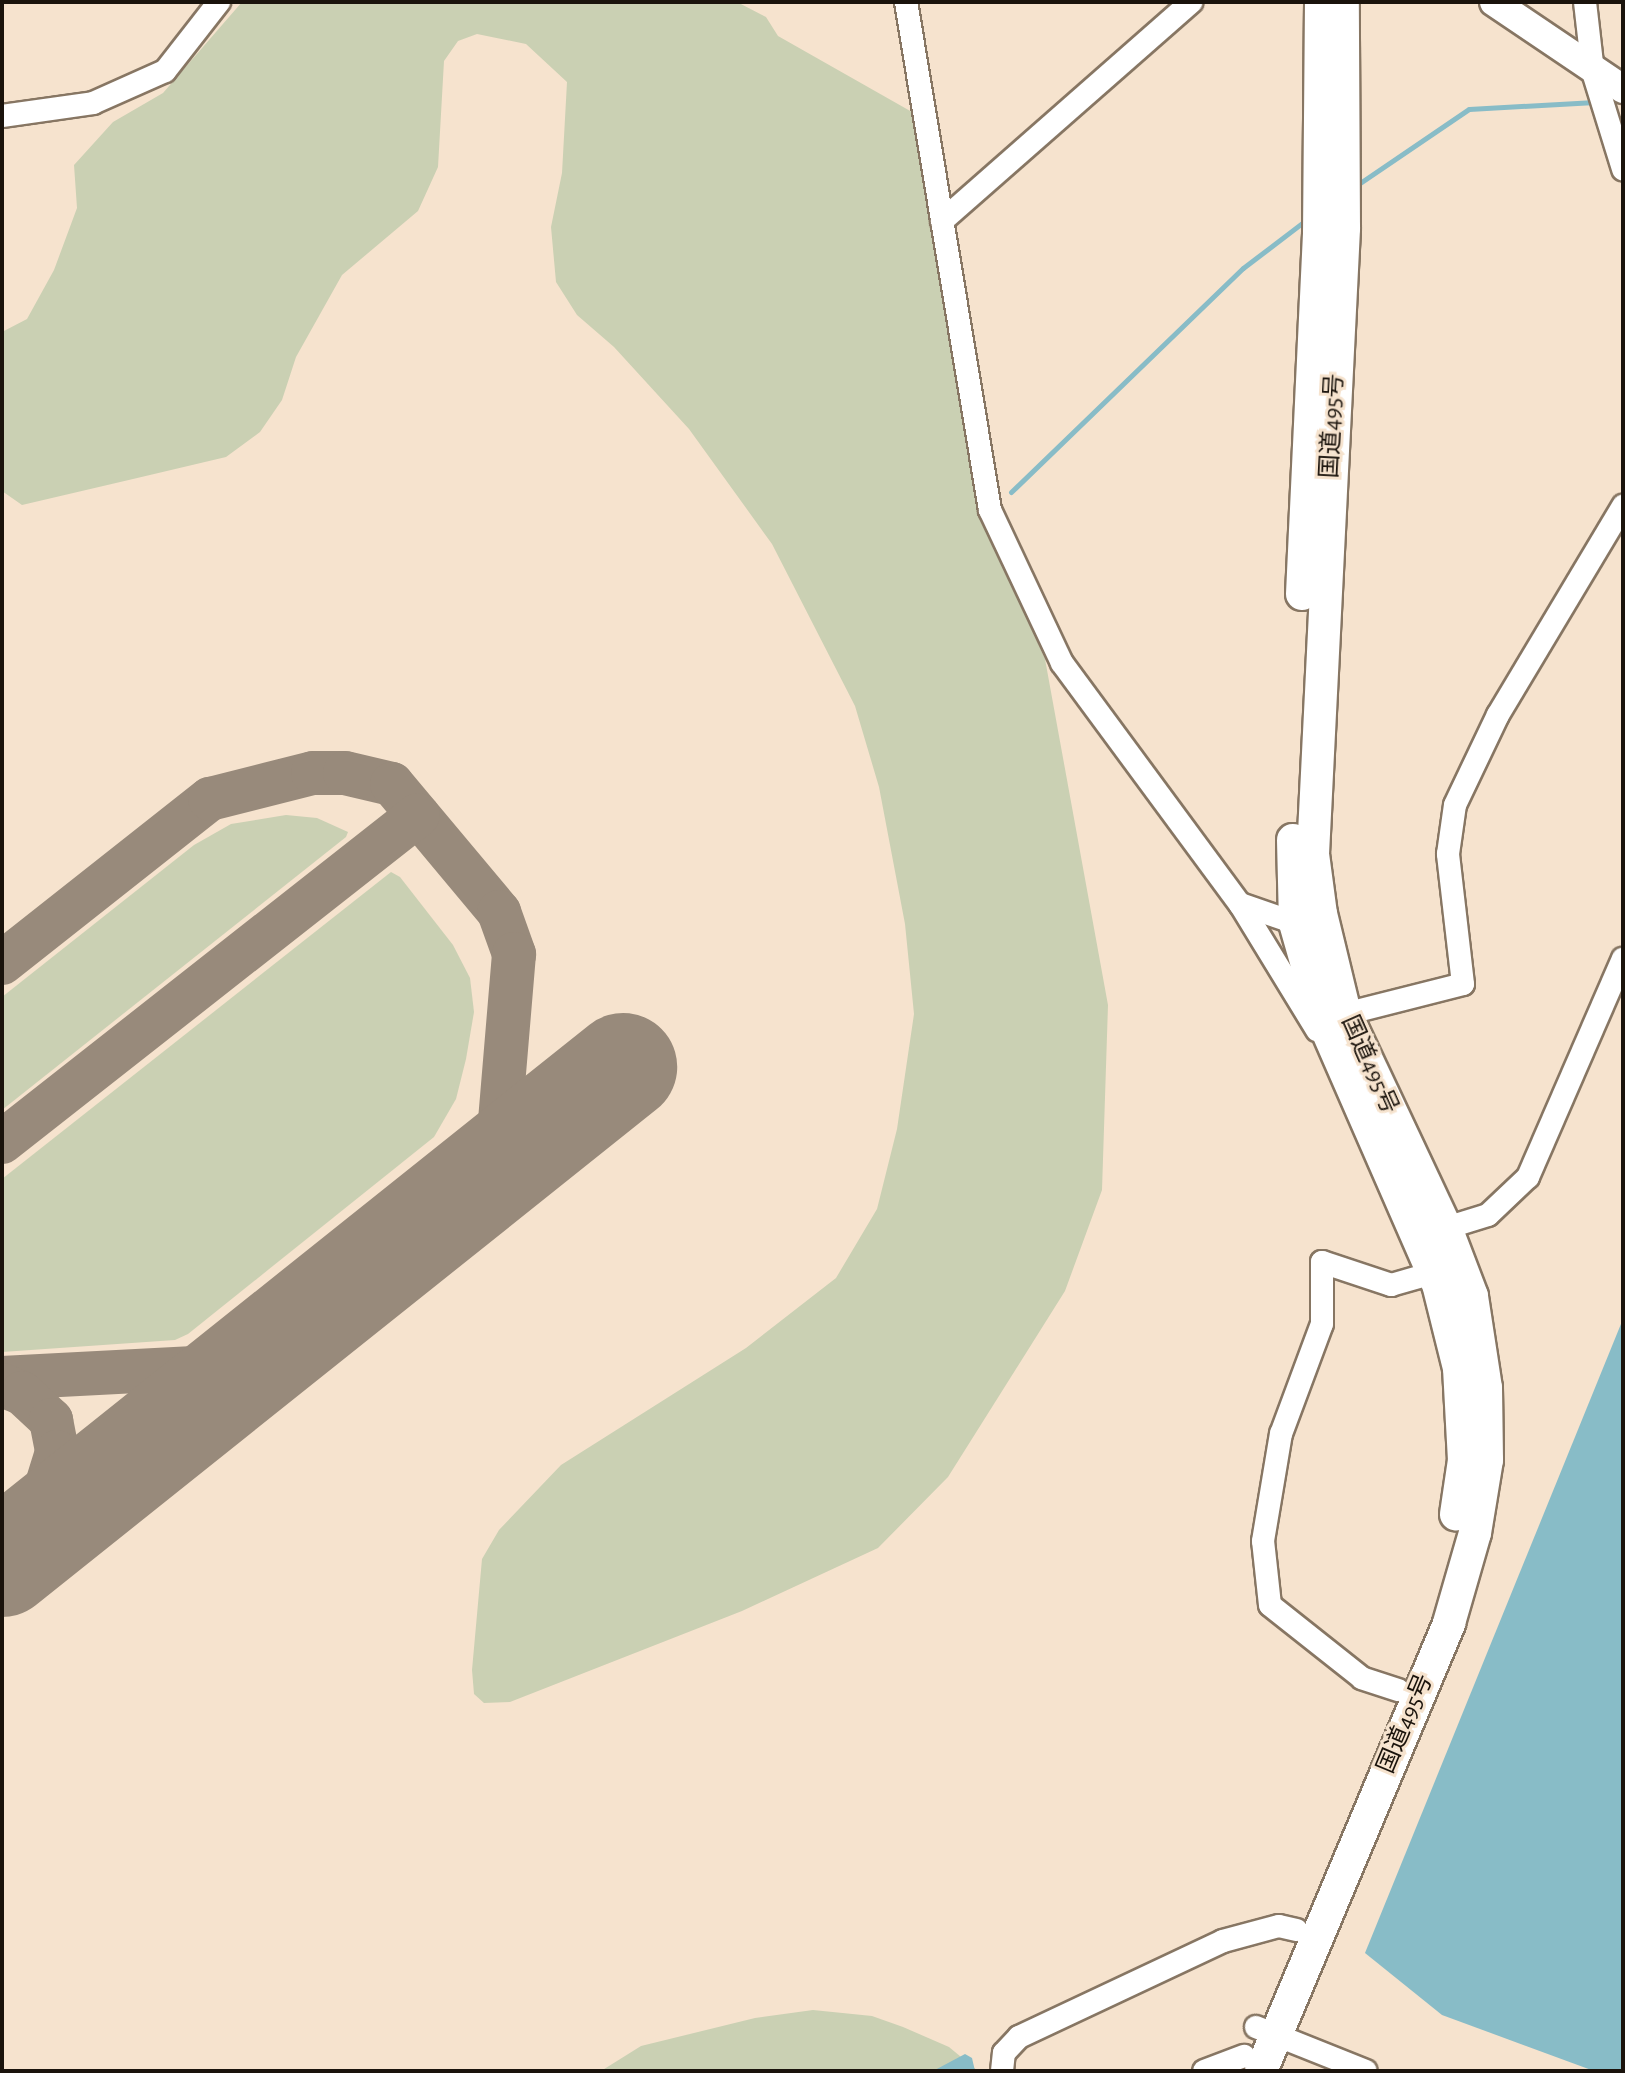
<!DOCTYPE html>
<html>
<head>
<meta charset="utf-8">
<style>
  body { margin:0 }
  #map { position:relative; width:1625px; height:2073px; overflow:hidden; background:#f6e3ce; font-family:"Alegreya Sans","Noto Sans JP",sans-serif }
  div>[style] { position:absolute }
  .green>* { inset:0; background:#cad0b3 }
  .water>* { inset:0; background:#88bcc7 }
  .stream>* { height:5px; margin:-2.5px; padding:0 2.5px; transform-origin:2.5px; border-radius:2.5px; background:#88bcc7 }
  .taxiway>* { height:44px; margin:-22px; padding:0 22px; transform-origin:22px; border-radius:22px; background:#988a7b }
  .runway>* { height:108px; margin:-54px; padding:0 54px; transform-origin:54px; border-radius:54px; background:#988a7b }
  .roads { filter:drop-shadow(2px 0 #877663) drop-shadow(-2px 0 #877663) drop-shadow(0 2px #877663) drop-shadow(0 -2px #877663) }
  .minor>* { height:22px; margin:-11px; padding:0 11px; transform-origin:11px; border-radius:11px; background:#fff }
  .major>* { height:28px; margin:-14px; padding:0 14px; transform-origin:14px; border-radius:14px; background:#fff }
  .highway>* { height:32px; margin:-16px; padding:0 16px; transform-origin:16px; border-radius:16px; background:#fff }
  span { translate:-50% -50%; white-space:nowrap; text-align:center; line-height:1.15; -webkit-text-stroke:6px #f6e3ce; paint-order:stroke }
  .street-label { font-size:24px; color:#1a130c }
  .frame { position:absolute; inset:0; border:4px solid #1a130c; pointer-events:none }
</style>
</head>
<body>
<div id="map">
  <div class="green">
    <i style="clip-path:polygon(242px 2px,737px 2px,766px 17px,778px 36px,912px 112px,926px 130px,966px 444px,999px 556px,1045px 659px,1108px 1005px,1102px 1190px,1065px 1291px,948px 1477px,878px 1548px,742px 1611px,510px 1702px,484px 1703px,474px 1694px,472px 1670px,482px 1559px,499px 1530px,561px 1465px,746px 1348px,836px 1278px,877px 1209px,897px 1129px,914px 1014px,905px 924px,879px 787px,855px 706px,772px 544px,689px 429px,614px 347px,577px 315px,556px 282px,551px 227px,562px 173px,567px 82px,526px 44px,477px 34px,458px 41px,444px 61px,438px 167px,418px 211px,342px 275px,296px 357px,282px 400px,260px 432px,226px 457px,133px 479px,22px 505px,2px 491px,2px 332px,27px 319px,54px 270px,77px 208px,74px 165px,113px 122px,163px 93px)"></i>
    <i style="clip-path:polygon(286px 815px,317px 818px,348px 832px,346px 837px,2px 1110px,2px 997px,194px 845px,231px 824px)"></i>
    <i style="clip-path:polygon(391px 872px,400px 877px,453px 945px,470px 978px,474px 1012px,466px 1059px,456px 1099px,434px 1137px,188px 1334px,175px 1340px,2px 1352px,2px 1179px)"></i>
    <i style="clip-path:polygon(813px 2010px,872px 2016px,903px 2027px,949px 2047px,978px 2071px,601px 2071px,641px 2046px,755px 2018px)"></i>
  </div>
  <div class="water">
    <i style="clip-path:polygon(1623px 1319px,1623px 2071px,1594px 2071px,1442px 2015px,1365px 1953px)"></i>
    <i style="clip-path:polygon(965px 2054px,972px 2058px,975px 2071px,933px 2071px)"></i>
  </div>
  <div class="stream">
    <i style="left:1357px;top:185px;width:135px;rotate:-34.2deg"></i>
    <i style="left:1469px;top:109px;width:126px;rotate:-3.2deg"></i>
    <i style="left:1011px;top:492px;width:322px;rotate:-44deg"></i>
    <i style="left:1243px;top:268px;width:79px;rotate:-37.3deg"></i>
  </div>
  <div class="taxiway">
    <i style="left:2px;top:963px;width:265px;rotate:-38.3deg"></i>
    <i style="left:210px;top:799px;width:106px;rotate:-14.2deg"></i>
    <i style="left:313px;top:773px;width:32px"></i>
    <i style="left:345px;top:773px;width:48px;rotate:13.2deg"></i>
    <i style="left:392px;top:784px;width:167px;rotate:50.1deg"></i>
    <i style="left:499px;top:912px;width:45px;rotate:70.3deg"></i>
    <i style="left:514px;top:954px;width:217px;rotate:94.8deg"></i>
    <i style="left:2px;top:1142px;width:529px;rotate:-38.17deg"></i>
    <i style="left:2px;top:1378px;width:250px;rotate:-3deg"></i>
    <i style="left:2px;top:1385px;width:22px;rotate:22deg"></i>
    <i style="left:22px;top:1393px;width:40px;rotate:43deg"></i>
    <i style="left:51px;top:1420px;width:33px;rotate:79deg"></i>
    <i style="left:57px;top:1452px;width:44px;rotate:107.2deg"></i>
    <i style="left:44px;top:1494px;width:72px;rotate:125.4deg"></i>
  </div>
  <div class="runway">
    <i style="left:2px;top:1563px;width:795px;rotate:-38.61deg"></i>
  </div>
  <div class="roads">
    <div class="minor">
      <i style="left:906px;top:2px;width:515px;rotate:80.61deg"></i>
      <i style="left:990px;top:510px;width:169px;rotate:64.8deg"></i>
      <i style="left:1062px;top:663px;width:300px;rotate:53.6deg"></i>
      <i style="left:1240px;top:904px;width:58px;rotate:19.1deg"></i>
      <i style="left:1585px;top:2px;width:70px;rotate:83.5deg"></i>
      <i style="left:1593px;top:72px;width:102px;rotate:72.8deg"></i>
      <i style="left:2px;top:116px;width:92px;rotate:-8.1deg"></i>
      <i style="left:93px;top:103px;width:79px;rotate:-24deg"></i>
      <i style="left:165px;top:71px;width:88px;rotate:-52deg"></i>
      <i style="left:942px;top:221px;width:332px;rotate:-41.3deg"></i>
      <i style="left:1240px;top:904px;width:148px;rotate:58.6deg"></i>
      <i style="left:1333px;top:1017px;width:134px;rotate:-14.2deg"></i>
      <i style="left:1463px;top:984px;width:131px;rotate:-96.6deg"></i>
      <i style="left:1448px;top:854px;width:49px;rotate:-81.9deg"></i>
      <i style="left:1455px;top:805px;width:100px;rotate:-64.5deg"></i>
      <i style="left:1498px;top:715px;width:244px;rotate:-59.1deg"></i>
      <i style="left:1433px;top:1225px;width:13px;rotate:13deg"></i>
      <i style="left:1446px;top:1228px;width:44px;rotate:-17.2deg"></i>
      <i style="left:1488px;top:1215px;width:55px;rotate:-43.5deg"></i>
      <i style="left:1528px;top:1177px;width:238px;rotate:-66.5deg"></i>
      <i style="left:1398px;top:1690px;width:38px;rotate:-162deg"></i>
      <i style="left:1362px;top:1678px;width:117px;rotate:-141.6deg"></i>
      <i style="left:1270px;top:1605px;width:64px;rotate:-96.2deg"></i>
      <i style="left:1263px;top:1541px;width:109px;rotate:-80.5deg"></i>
      <i style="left:1281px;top:1434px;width:117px;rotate:-69.6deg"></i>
      <i style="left:1322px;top:1324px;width:62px;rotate:-90deg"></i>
      <i style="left:1322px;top:1262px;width:73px;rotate:18.4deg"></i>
      <i style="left:1391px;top:1285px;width:44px;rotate:-15.9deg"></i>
      <i style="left:1256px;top:2027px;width:118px;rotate:21.8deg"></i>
      <i style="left:1002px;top:2071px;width:18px;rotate:-84deg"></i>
      <i style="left:1004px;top:2053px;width:22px;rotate:-47deg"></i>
      <i style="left:1019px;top:2037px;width:225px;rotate:-25.2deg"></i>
      <i style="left:1223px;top:1941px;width:58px;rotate:-15deg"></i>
      <i style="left:1279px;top:1926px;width:18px;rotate:13deg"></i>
      <i style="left:1204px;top:2071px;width:43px;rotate:-20.6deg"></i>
    </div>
    <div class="major">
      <i style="left:1494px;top:2px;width:156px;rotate:34deg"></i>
    </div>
    <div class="highway">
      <i style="left:1302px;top:594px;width:361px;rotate:-87.3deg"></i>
      <i style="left:1319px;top:233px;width:231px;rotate:-89.5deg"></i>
      <i style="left:1293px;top:840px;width:83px;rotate:88.6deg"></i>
      <i style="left:1295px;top:923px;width:102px;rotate:74.1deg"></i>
      <i style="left:1323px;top:1021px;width:287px;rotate:66.4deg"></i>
      <i style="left:1438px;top:1284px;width:87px;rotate:76deg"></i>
      <i style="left:1459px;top:1368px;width:92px;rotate:86.9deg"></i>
      <i style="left:1464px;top:1460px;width:55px;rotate:98.4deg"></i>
      <i style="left:1261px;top:2071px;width:486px;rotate:-67.2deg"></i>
      <i style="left:1449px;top:1623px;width:94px;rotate:-73.9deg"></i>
      <i style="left:1475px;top:1533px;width:74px;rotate:-80.7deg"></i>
      <i style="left:1487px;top:1460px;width:72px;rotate:-90.8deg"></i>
      <i style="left:1486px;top:1388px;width:93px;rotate:-98.7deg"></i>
      <i style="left:1472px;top:1296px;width:73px;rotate:-110.9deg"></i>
      <i style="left:1446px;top:1228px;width:238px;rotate:-115.2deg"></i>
      <i style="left:1345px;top:1013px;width:102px;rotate:-103.6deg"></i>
      <i style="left:1321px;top:914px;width:61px;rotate:-97.6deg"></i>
      <i style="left:1313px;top:854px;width:627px;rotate:-87.16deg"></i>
      <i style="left:1344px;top:228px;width:226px;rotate:-90.3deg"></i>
    </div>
  </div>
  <div class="street-label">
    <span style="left:1333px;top:426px;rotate:-87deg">国道495号</span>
    <span style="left:1369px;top:1065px;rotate:66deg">国道495号</span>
    <span style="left:1406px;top:1724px;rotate:-67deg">国道495号</span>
  </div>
  <div class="frame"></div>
</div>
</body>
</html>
